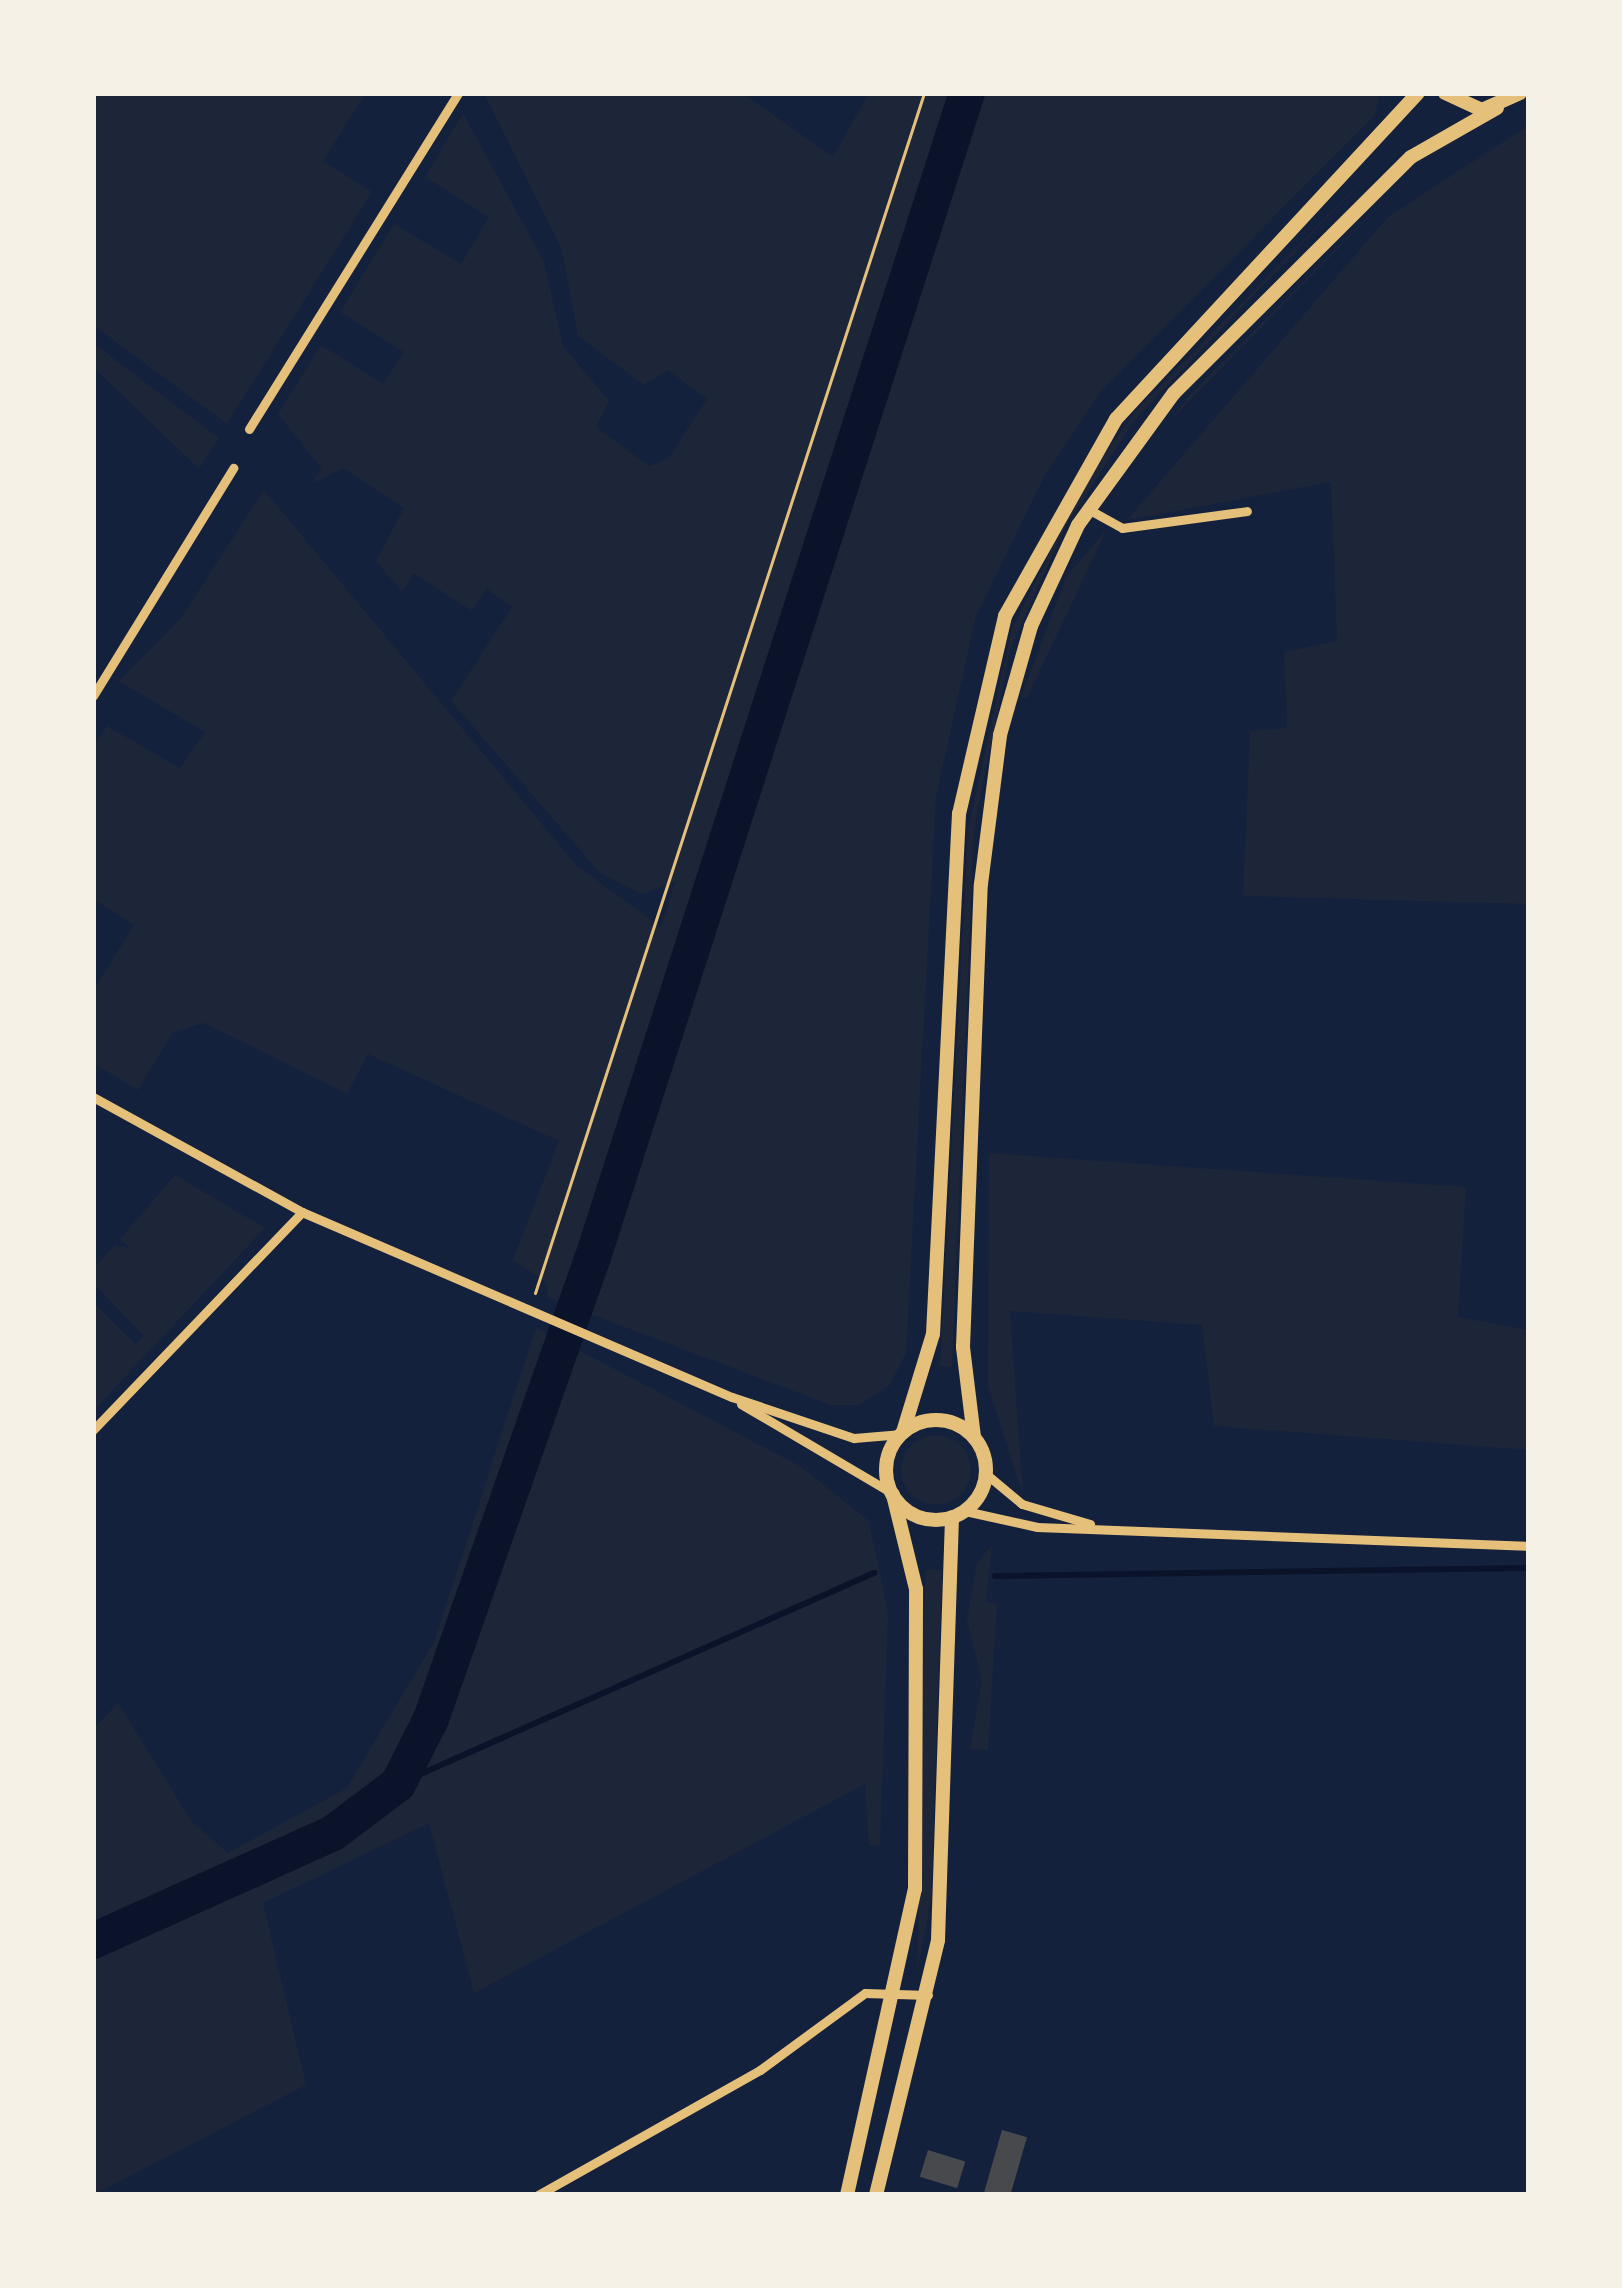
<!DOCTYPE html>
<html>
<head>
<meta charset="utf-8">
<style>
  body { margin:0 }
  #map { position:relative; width:1622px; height:2288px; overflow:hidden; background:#14213d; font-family:Jost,sans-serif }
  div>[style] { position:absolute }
  .green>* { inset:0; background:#1d2539 }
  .round { border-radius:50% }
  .stream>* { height:6px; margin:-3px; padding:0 3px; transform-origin:3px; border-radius:3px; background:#0b132b }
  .river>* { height:36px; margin:-18px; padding:0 18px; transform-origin:18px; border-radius:18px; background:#0b132b }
  .building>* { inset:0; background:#48494c; transform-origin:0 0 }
  .path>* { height:3px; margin:-1.5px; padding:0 1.5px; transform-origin:1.5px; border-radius:1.5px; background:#e5c07b }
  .minor>* { height:9px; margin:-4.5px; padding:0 4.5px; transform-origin:4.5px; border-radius:4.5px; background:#e5c07b }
  .primary>* { height:14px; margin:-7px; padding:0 7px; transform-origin:7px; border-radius:7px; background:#e5c07b }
  .primary>.ring { margin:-7px; padding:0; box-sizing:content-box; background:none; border:14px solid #e5c07b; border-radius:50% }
  span { translate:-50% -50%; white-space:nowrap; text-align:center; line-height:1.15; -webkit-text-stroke:12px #f6f1e7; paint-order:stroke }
  .frame { position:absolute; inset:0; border:96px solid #f6f1e7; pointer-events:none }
</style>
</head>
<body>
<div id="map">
  <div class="green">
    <i style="clip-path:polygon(93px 93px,366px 93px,323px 161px,372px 192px,227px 424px,93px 325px)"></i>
    <i style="clip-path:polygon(484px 93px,742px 93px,833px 157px,869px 93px,1380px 93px,1375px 115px,1102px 390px,1044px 477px,976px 616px,936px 797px,906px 1353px,889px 1386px,859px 1405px,831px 1405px,548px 1298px,546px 1282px,513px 1260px,559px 1141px,368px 1054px,347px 1094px,204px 1023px,173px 1032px,138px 1090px,93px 1063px,93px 991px,134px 925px,93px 899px,93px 747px,107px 726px,180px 768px,205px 732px,119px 681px,181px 618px,264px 490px,576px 865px,661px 927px,675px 882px,642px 894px,600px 873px,451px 701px,512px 607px,487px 589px,472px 611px,414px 573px,402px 592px,376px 561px,404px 508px,343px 468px,311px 484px,322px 469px,278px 414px,321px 345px,383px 384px,404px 352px,340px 312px,394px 224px,461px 264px,489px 217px,425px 177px,463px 113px,544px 262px,563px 346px,609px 401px,596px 427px,649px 466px,668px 459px,707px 399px,668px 370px,644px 385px,578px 336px,562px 250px)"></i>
    <i style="clip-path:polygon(1529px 125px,1529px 904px,1243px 896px,1250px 731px,1287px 728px,1284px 652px,1337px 641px,1331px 482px,1127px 520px,1388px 217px)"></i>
    <i style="clip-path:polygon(1394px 148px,1134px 421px,1065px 527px,1010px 650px,974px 829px,952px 1368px,940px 1366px,968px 829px,1012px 629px,1092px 469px,1141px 405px)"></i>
    <i style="clip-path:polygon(1412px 173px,1172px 419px,1106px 512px,1186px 399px)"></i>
    <i style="clip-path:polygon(93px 343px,219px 438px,199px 469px,93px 367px)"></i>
    <i style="clip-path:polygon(1107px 529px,1027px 698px,1021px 697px,1066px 577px)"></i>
    <i style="clip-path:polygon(989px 1153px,1466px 1187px,1458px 1317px,1529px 1330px,1529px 1450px,1214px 1426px,1202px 1325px,1010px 1311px,1023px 1496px,988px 1385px)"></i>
    <i style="clip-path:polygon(175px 1175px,265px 1228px,93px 1411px,93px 1302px,135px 1344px,144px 1336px,93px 1283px,93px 1269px,115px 1245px,130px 1248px,120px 1239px)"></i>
    <i style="clip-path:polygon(536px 1328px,800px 1466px,869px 1521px,888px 1613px,880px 1845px,869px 1846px,865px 1784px,474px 1993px,429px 1823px,263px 1903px,306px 2085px,93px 2195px,93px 1729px,118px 1703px,192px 1822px,228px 1853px,347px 1788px,434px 1642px)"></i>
    <i class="round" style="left:901px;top:1435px;width:70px;height:70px"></i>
    <i style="clip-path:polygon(992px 1545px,986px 1602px,997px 1604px,988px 1750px,970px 1749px,982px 1680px,967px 1620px,977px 1562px)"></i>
    <i style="clip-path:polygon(925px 1570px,942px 1570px,931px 1900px,917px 1972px)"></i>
  </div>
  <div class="stream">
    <i style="left:995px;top:1576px;width:534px;rotate:-0.86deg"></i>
    <i style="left:398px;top:1784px;width:521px;rotate:-23.91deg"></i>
  </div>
  <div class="river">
    <i style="left:93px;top:1941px;width:263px;rotate:-24.2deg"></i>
    <i style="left:333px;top:1833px;width:81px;rotate:-37deg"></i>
    <i style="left:398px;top:1784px;width:73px;rotate:-63.1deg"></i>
    <i style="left:431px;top:1719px;width:486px;rotate:-70.7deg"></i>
    <i style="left:592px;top:1260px;width:1226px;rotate:-72.19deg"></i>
  </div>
  <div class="building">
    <i style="left:1002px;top:2130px;width:26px;height:68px;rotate:16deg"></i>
    <i style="left:928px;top:2150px;width:39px;height:28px;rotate:17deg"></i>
  </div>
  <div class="path">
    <i style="left:535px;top:1293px;width:1261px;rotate:-72.04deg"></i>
  </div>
  <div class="minor">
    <i style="left:249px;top:429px;width:396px;rotate:-58.1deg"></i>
    <i style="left:1088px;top:509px;width:39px;rotate:29deg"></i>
    <i style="left:1122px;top:528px;width:126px;rotate:-7.7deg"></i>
    <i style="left:93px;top:696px;width:268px;rotate:-58.4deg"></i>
    <i style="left:93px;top:1097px;width:239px;rotate:28.8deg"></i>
    <i style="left:302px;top:1212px;width:468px;rotate:23.3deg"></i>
    <i style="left:732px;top:1397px;width:129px;rotate:18.6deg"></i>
    <i style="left:854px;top:1438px;width:48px;rotate:-4.8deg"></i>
    <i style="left:741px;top:1404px;width:175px;rotate:30.5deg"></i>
    <i style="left:93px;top:1430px;width:302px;rotate:-46.2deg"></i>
    <i style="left:986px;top:1474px;width:47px;rotate:39.8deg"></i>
    <i style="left:1022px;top:1504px;width:71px;rotate:16.4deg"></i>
    <i style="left:965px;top:1511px;width:74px;rotate:12.5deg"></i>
    <i style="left:1037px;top:1527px;width:492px;rotate:2.2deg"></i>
    <i style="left:538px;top:2195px;width:255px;rotate:-29.4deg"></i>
    <i style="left:760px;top:2070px;width:130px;rotate:-36.3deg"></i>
    <i style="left:865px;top:1993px;width:63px;rotate:1.8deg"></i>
  </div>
  <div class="primary">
    <i style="left:1445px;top:93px;width:41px;rotate:24.7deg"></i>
    <i style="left:1482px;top:110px;width:42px;rotate:-24.1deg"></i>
    <i class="ring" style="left:886px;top:1420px;width:86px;height:86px"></i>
    <i style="left:903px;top:1432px;width:102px;rotate:-73deg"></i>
    <i style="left:933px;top:1334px;width:521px;rotate:-87.14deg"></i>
    <i style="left:959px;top:814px;width:203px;rotate:-76.9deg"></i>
    <i style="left:1005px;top:616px;width:226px;rotate:-60.6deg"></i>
    <i style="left:1116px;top:419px;width:444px;rotate:-47.2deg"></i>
    <i style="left:974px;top:1437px;width:91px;rotate:-97deg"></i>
    <i style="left:963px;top:1347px;width:463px;rotate:-87.8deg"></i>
    <i style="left:981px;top:884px;width:150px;rotate:-82.7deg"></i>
    <i style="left:1000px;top:735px;width:113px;rotate:-74.1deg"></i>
    <i style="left:1031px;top:626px;width:111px;rotate:-65deg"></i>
    <i style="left:1078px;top:525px;width:163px;rotate:-54deg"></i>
    <i style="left:1174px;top:393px;width:334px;rotate:-44.9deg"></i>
    <i style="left:1411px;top:157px;width:99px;rotate:-29.7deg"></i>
    <i style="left:847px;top:2195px;width:313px;rotate:-77.5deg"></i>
    <i style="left:915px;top:1889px;width:300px;rotate:-89.8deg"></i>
    <i style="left:916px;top:1589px;width:97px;rotate:-103.7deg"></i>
    <i style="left:876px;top:2195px;width:262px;rotate:-76.3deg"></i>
    <i style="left:938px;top:1940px;width:423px;rotate:-88.1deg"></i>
  </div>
  <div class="frame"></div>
</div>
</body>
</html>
